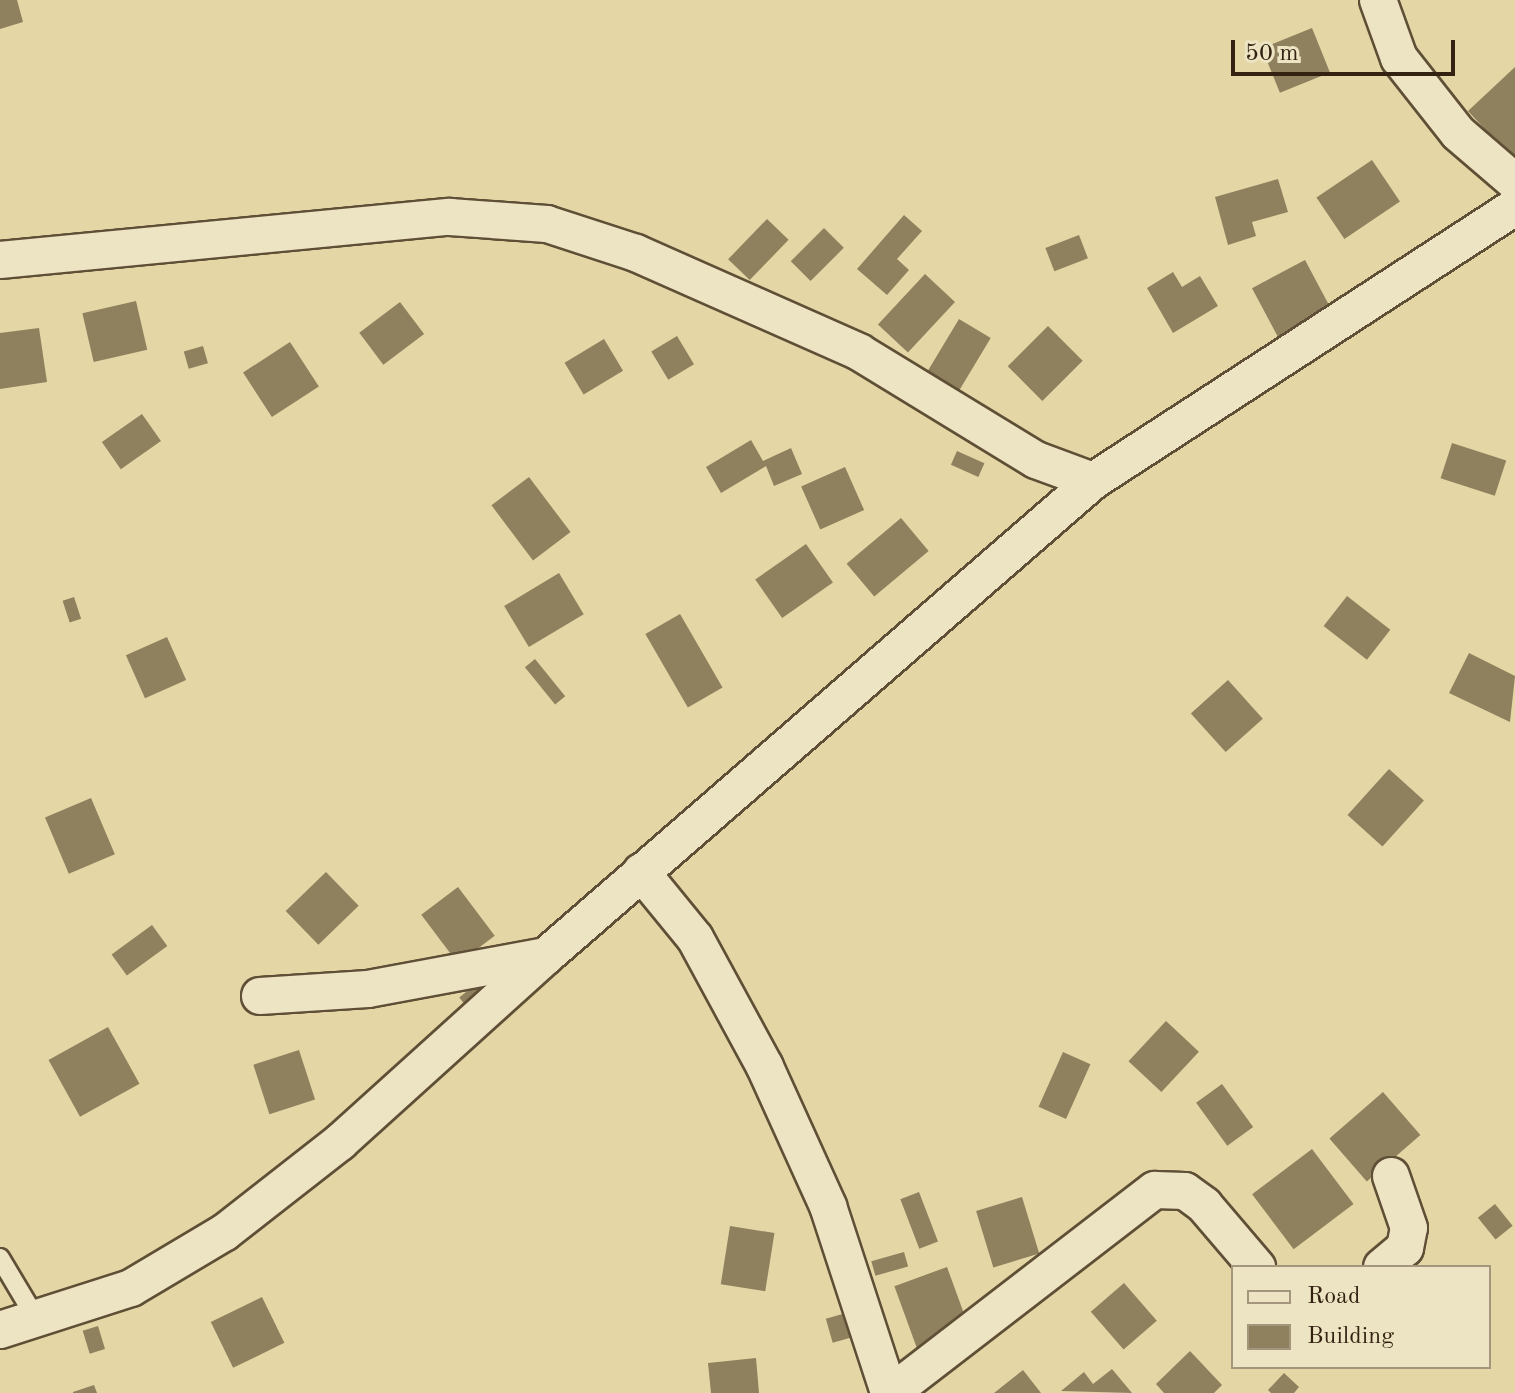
<!DOCTYPE html>
<html>
<head>
<meta charset="utf-8">
<style>
  body { margin:0 }
  #map { position:relative; width:1515px; height:1393px; overflow:hidden; background:#e4d6a5; font-family:"Old Standard TT",serif }
  div>[style] { position:absolute }
  .building>* { inset:0; background:#8f805e; transform-origin:0 0 }
  .roads { filter:drop-shadow(2px 0 #5f4f36) drop-shadow(-2px 0 #5f4f36) drop-shadow(0 2px #5f4f36) drop-shadow(0 -2px #5f4f36) }
  .service>* { height:18px; margin:-9px; padding:0 9px; transform-origin:9px; border-radius:9px; background:#ede4c4 }
  .minor>* { height:36px; margin:-18px; padding:0 18px; transform-origin:18px; border-radius:18px; background:#ede4c4 }
  span { translate:-50% -50%; white-space:nowrap; text-align:center; line-height:1.15; -webkit-text-stroke:7px #ede4c4; paint-order:stroke }
  .legend { position:absolute; left:1231px; top:1265px; width:260px; height:104px; box-sizing:border-box; background:#ede4c4; border:2px solid #a3967c; margin:0; padding:10px 14px; list-style:none; font-size:24px; color:#321 }
  .legend li { display:flex; align-items:center; gap:16px; height:40px }
  .legend b { width:40px; border:2px solid #a3967c }
  .scale { position:absolute; left:1231px; top:40px; width:224px; height:36px; box-sizing:border-box; border:4px solid #321; border-top:0; padding-left:10px; font-size:24px; line-height:28px; white-space:nowrap; color:#321; -webkit-text-stroke:6px #ede4c4; paint-order:stroke }
</style>
</head>
<body>
<div id="map">
  <div class="building">
    <i style="clip-path:polygon(0 0,17px 0,23px 22px,0 29px)"></i>
    <i style="left:1312px;top:28px;width:48px;height:54px;rotate:68deg"></i>
    <i style="clip-path:polygon(1515px 67px,1515px 162px,1468px 111px)"></i>
    <i style="left:1372px;top:160px;width:50px;height:67px;rotate:56deg"></i>
    <i style="clip-path:polygon(1278px 179px,1288px 212px,1252px 222px,1256px 236px,1228px 245px,1215px 197px)"></i>
    <i style="clip-path:polygon(904px 215px,922px 231px,897px 259px,909px 270px,887px 295px,857px 269px)"></i>
    <i style="left:767px;top:219px;width:30px;height:56px;rotate:44deg"></i>
    <i style="left:824px;top:228px;width:28px;height:47px;rotate:45deg"></i>
    <i style="left:1079px;top:235px;width:25px;height:36px;rotate:69deg"></i>
    <i style="left:1305px;top:260px;width:55px;height:60px;rotate:62deg"></i>
    <i style="clip-path:polygon(1173px 272px,1182px 287px,1200px 276px,1218px 306px,1173px 333px,1147px 288px)"></i>
    <i style="left:925px;top:274px;width:41px;height:69px;rotate:43deg"></i>
    <i style="left:136px;top:301px;width:50px;height:55px;rotate:77deg"></i>
    <i style="left:400px;top:302px;width:40px;height:51px;rotate:53deg"></i>
    <i style="left:959px;top:319px;width:37px;height:61px;rotate:31deg"></i>
    <i style="left:1048px;top:326px;width:49px;height:57px;rotate:45deg"></i>
    <i style="clip-path:polygon(39px 328px,47px 382px,0 389px,0 333px)"></i>
    <i style="left:677px;top:336px;width:33px;height:30px;rotate:59deg"></i>
    <i style="left:604px;top:339px;width:37px;height:46px;rotate:59deg"></i>
    <i style="left:290px;top:342px;width:53px;height:56px;rotate:57deg"></i>
    <i style="left:203px;top:346px;width:18px;height:20px;rotate:74deg"></i>
    <i style="left:142px;top:414px;width:33px;height:49px;rotate:55deg"></i>
    <i style="clip-path:polygon(751px 440px,763px 461px,791px 448px,802px 474px,774px 486px,766px 466px,721px 493px,706px 467px)"></i>
    <i style="left:1452px;top:443px;width:57px;height:37px;rotate:18deg"></i>
    <i style="left:957px;top:451px;width:30px;height:15px;rotate:24deg"></i>
    <i style="left:845px;top:467px;width:47px;height:48px;rotate:66deg"></i>
    <i style="left:529px;top:477px;width:69px;height:47px;rotate:53deg"></i>
    <i style="left:901px;top:518px;width:43px;height:71px;rotate:50deg"></i>
    <i style="left:806px;top:544px;width:47px;height:62px;rotate:55deg"></i>
    <i style="left:559px;top:573px;width:48px;height:64px;rotate:59deg"></i>
    <i style="left:1347px;top:596px;width:55px;height:38px;rotate:38deg"></i>
    <i style="left:74px;top:597px;width:23px;height:12px;rotate:72deg"></i>
    <i style="left:680px;top:614px;width:85px;height:40px;rotate:60deg"></i>
    <i style="left:167px;top:637px;width:47px;height:45px;rotate:66deg"></i>
    <i style="clip-path:polygon(1469px 653px,1515px 676px,1510px 722px,1449px 693px)"></i>
    <i style="left:535px;top:659px;width:48px;height:13px;rotate:51deg"></i>
    <i style="left:1228px;top:680px;width:52px;height:50px;rotate:48deg"></i>
    <i style="left:1389px;top:769px;width:47px;height:62px;rotate:42deg"></i>
    <i style="left:91px;top:798px;width:61px;height:50px;rotate:67deg"></i>
    <i style="left:326px;top:872px;width:47px;height:56px;rotate:46deg"></i>
    <i style="left:458px;top:887px;width:61px;height:46px;rotate:53deg"></i>
    <i style="left:152px;top:925px;width:26px;height:50px;rotate:54deg"></i>
    <i style="left:481px;top:980px;width:19px;height:28px;rotate:51deg"></i>
    <i style="left:1166px;top:1021px;width:45px;height:55px;rotate:43deg"></i>
    <i style="left:108px;top:1027px;width:65px;height:68px;rotate:61deg"></i>
    <i style="left:299px;top:1050px;width:52px;height:48px;rotate:72deg"></i>
    <i style="left:1063px;top:1052px;width:30px;height:60px;rotate:24deg"></i>
    <i style="left:1222px;top:1084px;width:53px;height:32px;rotate:54deg"></i>
    <i style="left:1383px;top:1092px;width:57px;height:71px;rotate:49deg"></i>
    <i style="left:1312px;top:1149px;width:69px;height:75px;rotate:53deg"></i>
    <i style="left:919px;top:1192px;width:53px;height:20px;rotate:69deg"></i>
    <i style="left:1022px;top:1197px;width:59px;height:48px;rotate:73deg"></i>
    <i style="left:1495px;top:1204px;width:28px;height:22px;rotate:51deg"></i>
    <i style="left:730px;top:1226px;width:45px;height:59px;rotate:9deg"></i>
    <i style="left:904px;top:1252px;width:15px;height:34px;rotate:74deg"></i>
    <i style="left:947px;top:1267px;width:66px;height:56px;rotate:70deg"></i>
    <i style="left:1124px;top:1283px;width:50px;height:44px;rotate:49deg"></i>
    <i style="left:262px;top:1297px;width:51px;height:57px;rotate:64deg"></i>
    <i style="left:846px;top:1313px;width:25px;height:21px;rotate:74deg"></i>
    <i style="left:98px;top:1326px;width:24px;height:16px;rotate:73deg"></i>
    <i style="clip-path:polygon(1190px 1351px,1222px 1385px,1214px 1393px,1164px 1393px,1156px 1384px)"></i>
    <i style="clip-path:polygon(756px 1358px,759px 1393px,711px 1393px,708px 1363px)"></i>
    <i style="clip-path:polygon(1112px 1369px,1132px 1393px,1061px 1391px,1084px 1372px,1093px 1384px)"></i>
    <i style="clip-path:polygon(1023px 1370px,1041px 1393px,994px 1393px)"></i>
    <i style="clip-path:polygon(1284px 1373px,1299px 1387px,1294px 1393px,1271px 1393px,1268px 1390px)"></i>
    <i style="clip-path:polygon(94px 1385px,97px 1393px,73px 1393px,73px 1392px)"></i>
  </div>
  <div class="roads">
    <div class="service">
      <i style="left:0;top:1258px;width:72px;rotate:59.2deg"></i>
    </div>
    <div class="minor">
      <i style="left:1378px;top:0;width:62px;rotate:70.1deg"></i>
      <i style="left:1399px;top:58px;width:95px;rotate:51.8deg"></i>
      <i style="left:1458px;top:133px;width:75px;rotate:40.7deg"></i>
      <i style="left:0;top:260px;width:452px;rotate:-5.5deg"></i>
      <i style="left:450px;top:217px;width:97px;rotate:4.1deg"></i>
      <i style="left:547px;top:224px;width:94px;rotate:18deg"></i>
      <i style="left:636px;top:253px;width:244px;rotate:23.9deg"></i>
      <i style="left:859px;top:352px;width:207px;rotate:31.4deg"></i>
      <i style="left:1036px;top:460px;width:61px;rotate:20.2deg"></i>
      <i style="left:641px;top:872px;width:85px;rotate:50.7deg"></i>
      <i style="left:695px;top:938px;width:147px;rotate:61.5deg"></i>
      <i style="left:765px;top:1067px;width:153px;rotate:65.6deg"></i>
      <i style="left:828px;top:1206px;width:197px;rotate:71.9deg"></i>
      <i style="left:260px;top:996px;width:108px;rotate:-3.7deg"></i>
      <i style="left:368px;top:989px;width:181px;rotate:-10.5deg"></i>
      <i style="left:1382px;top:1267px;width:30px;rotate:-40deg"></i>
      <i style="left:1405px;top:1248px;width:20px;rotate:-79deg"></i>
      <i style="left:1409px;top:1228px;width:55px;rotate:-109.1deg"></i>
      <i style="left:0;top:1330px;width:138px;rotate:-17.8deg"></i>
      <i style="left:131px;top:1288px;width:109px;rotate:-30.8deg"></i>
      <i style="left:225px;top:1232px;width:146px;rotate:-38deg"></i>
      <i style="left:340px;top:1142px;width:278px;rotate:-42.1deg"></i>
      <i style="left:546px;top:956px;width:724px;rotate:-40.97deg"></i>
      <i style="left:1093px;top:481px;width:503px;rotate:-33deg"></i>
      <i style="left:891px;top:1393px;width:333px;rotate:-37.6deg"></i>
      <i style="left:1155px;top:1190px;width:30px;rotate:2deg"></i>
      <i style="left:1185px;top:1191px;width:24px;rotate:36deg"></i>
      <i style="left:1204px;top:1205px;width:82px;rotate:49.5deg"></i>
    </div>
  </div>
  <ul class="legend">
  <li><b style="height:10px;background:#ede4c4"></b>Road</li>
  <li><b style="height:22px;background:#8f805e"></b>Building</li>
  </ul>
  <div class="scale">50 m</div>
</div>
</body>
</html>
